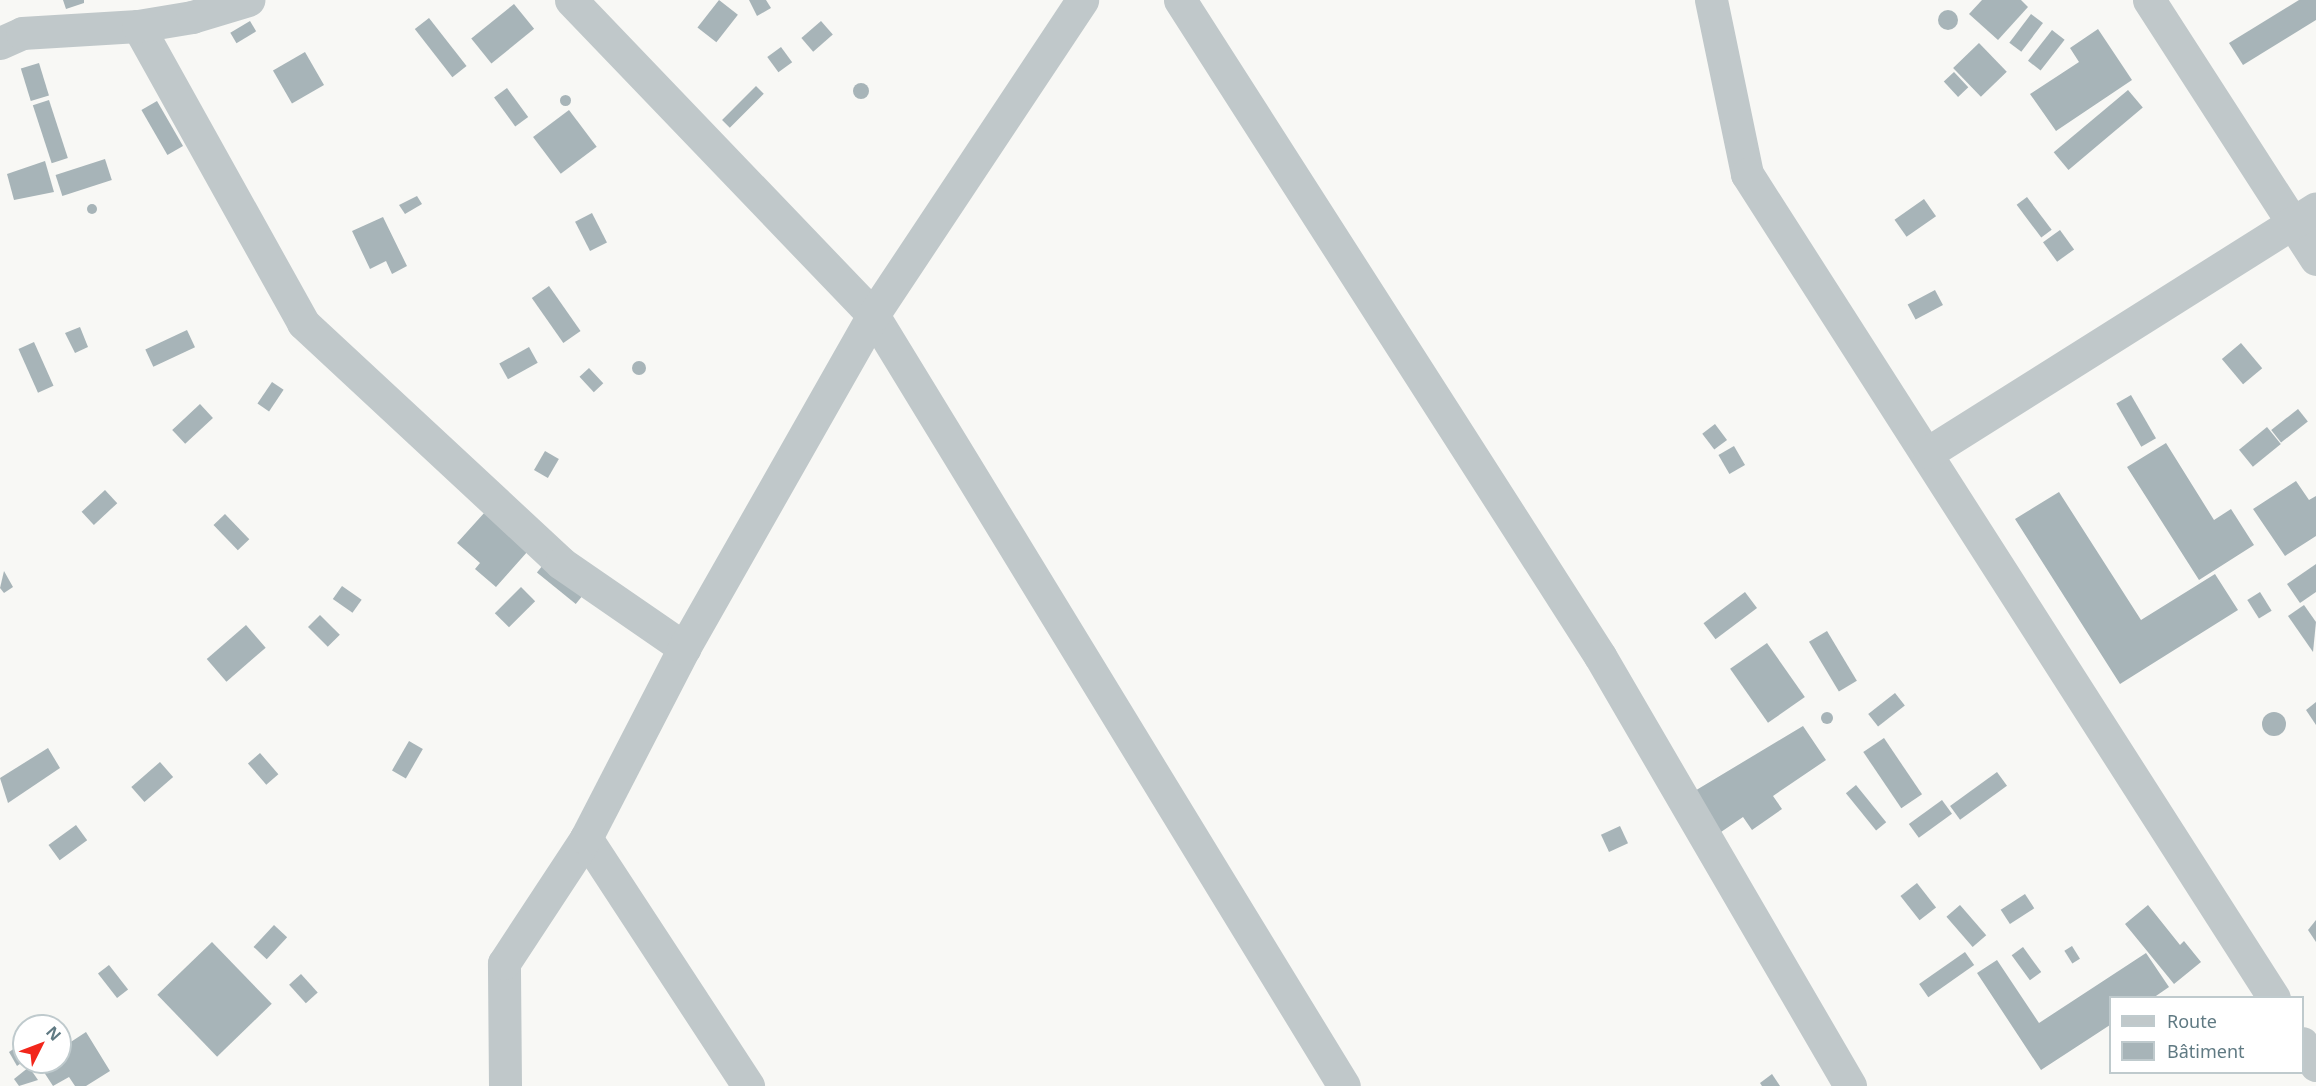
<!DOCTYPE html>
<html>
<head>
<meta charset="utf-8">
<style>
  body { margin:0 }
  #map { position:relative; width:2316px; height:1086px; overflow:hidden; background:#f8f8f5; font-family:"Noto Sans",sans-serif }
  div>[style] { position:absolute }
  .building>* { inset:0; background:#a7b4b8; transform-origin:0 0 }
  .round { border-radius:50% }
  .minor>* { height:33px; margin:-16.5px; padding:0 16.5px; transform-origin:16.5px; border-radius:16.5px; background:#c0c8ca }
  span { translate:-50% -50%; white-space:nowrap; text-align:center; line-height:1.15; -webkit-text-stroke:6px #fff; paint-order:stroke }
  .legend { position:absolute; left:2109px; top:996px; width:195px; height:78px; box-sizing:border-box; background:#fff; border:2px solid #bfcacd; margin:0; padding:8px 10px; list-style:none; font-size:18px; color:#607a83 }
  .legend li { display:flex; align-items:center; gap:12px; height:30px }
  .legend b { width:30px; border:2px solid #bfcacd }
  .north { position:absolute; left:12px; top:1014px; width:60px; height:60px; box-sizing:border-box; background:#fff; border:2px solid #bfcacd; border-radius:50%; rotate:48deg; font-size:16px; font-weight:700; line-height:24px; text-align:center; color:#607a83 }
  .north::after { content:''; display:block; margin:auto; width:21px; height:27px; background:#f2261b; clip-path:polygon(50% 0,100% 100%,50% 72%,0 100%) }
</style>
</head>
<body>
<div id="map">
  <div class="building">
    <i style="clip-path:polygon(63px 0,84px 0,84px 3px,66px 9px)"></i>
    <i style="left:719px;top:0;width:24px;height:35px;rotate:38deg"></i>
    <i style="clip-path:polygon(749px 0,766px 0,771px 8px,757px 16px)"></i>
    <i style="clip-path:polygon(1982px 0,2021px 0,2028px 7px,1998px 40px,1969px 14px)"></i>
    <i style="clip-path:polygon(2299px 0,2316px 0,2316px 20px,2243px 65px,2229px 43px)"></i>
    <i style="left:514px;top:4px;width:32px;height:55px;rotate:51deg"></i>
    <i class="round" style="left:1938px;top:10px;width:20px;height:20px"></i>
    <i style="left:2031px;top:14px;width:15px;height:36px;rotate:37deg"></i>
    <i style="left:429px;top:18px;width:61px;height:18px;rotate:52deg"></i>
    <i style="left:250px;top:21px;width:12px;height:23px;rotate:59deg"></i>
    <i style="left:821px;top:21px;width:18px;height:26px;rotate:49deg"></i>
    <i style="clip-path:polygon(2098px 29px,2132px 80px,2056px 131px,2030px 94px,2079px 62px,2070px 48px)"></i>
    <i style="left:2052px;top:30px;width:16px;height:39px;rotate:38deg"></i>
    <i style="left:1979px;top:43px;width:40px;height:36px;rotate:46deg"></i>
    <i style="left:781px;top:47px;width:19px;height:17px;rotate:54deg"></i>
    <i style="left:305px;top:52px;width:38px;height:37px;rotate:60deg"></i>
    <i style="left:39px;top:63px;width:34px;height:19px;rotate:73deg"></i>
    <i style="left:1954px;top:72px;width:21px;height:14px;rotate:47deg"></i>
    <i class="round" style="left:853px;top:83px;width:16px;height:16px"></i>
    <i style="left:756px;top:86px;width:11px;height:48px;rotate:45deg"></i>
    <i style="left:507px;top:88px;width:36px;height:16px;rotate:54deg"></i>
    <i style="left:2128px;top:90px;width:23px;height:97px;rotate:50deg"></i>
    <i class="round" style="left:559.5px;top:94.5px;width:11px;height:11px"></i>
    <i style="left:49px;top:100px;width:61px;height:17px;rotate:72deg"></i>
    <i style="left:157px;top:101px;width:52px;height:18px;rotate:60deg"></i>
    <i style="left:569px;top:110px;width:46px;height:45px;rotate:53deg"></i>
    <i style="left:105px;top:159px;width:22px;height:52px;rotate:72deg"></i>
    <i style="clip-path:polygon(45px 161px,54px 192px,14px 200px,7px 174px)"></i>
    <i style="clip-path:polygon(417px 196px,422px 204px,405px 214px,399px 205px)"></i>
    <i style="left:2027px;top:197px;width:41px;height:13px;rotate:53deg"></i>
    <i style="left:1924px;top:199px;width:21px;height:36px;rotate:55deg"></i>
    <i class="round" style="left:87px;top:204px;width:10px;height:10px"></i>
    <i style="left:592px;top:213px;width:33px;height:19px;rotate:63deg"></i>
    <i style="clip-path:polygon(383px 217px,407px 266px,392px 274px,386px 261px,370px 269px,352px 231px)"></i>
    <i style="left:2060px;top:230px;width:24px;height:21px;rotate:54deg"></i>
    <i style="left:549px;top:286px;width:55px;height:21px;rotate:55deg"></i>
    <i style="left:1935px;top:290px;width:17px;height:31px;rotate:62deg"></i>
    <i style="clip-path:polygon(80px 327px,88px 347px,75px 353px,65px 333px)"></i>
    <i style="left:187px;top:330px;width:19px;height:46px;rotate:65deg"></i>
    <i style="left:34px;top:342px;width:48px;height:17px;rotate:66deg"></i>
    <i style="left:2241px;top:343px;width:33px;height:25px;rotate:50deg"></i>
    <i style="left:529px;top:347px;width:18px;height:34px;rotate:61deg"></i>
    <i class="round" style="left:632px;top:361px;width:14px;height:14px"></i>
    <i style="left:589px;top:368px;width:21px;height:13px;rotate:47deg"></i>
    <i style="left:272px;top:382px;width:14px;height:26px;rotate:34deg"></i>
    <i style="left:2131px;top:395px;width:50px;height:17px;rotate:60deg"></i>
    <i style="left:200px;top:404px;width:19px;height:38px;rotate:47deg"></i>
    <i style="left:2298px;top:409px;width:16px;height:34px;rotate:52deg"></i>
    <i style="left:1715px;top:424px;width:20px;height:16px;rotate:53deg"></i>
    <i style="left:2267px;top:427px;width:22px;height:36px;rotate:51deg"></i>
    <i style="clip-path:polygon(2166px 443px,2214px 520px,2231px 509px,2254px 545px,2199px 580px,2127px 467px)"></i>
    <i style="left:1734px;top:446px;width:22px;height:18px;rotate:60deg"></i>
    <i style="left:545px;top:451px;width:16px;height:22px;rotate:30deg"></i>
    <i style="clip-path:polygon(2296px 481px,2309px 500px,2316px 496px,2316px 536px,2285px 556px,2253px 509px)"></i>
    <i style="left:105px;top:490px;width:18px;height:32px;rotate:47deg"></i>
    <i style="clip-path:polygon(2059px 492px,2141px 620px,2215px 574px,2238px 610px,2120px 684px,2015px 519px)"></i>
    <i style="clip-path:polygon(485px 512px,528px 551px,496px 587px,475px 569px,480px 563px,457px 543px)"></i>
    <i style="left:225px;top:514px;width:35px;height:16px;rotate:46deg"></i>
    <i style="left:547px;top:560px;width:50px;height:16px;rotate:39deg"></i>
    <i style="clip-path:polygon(2316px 564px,2316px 592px,2300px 603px,2287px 584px)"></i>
    <i style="clip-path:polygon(4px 571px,13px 587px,4px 593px,0 588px)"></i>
    <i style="left:342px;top:586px;width:24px;height:16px;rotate:35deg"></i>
    <i style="left:521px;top:587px;width:20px;height:37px;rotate:45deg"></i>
    <i style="left:1745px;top:592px;width:20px;height:52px;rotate:53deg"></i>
    <i style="left:2260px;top:592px;width:22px;height:15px;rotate:58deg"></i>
    <i style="clip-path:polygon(2304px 605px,2316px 622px,2313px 652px,2288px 616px)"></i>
    <i style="left:320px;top:615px;width:28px;height:17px;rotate:45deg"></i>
    <i style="left:246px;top:625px;width:30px;height:52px;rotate:49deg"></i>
    <i style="left:1827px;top:631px;width:58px;height:21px;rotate:59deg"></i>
    <i style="left:1767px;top:643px;width:66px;height:45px;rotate:55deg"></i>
    <i style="left:1895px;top:693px;width:16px;height:34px;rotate:52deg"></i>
    <i style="clip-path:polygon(2316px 702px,2316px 725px,2306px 710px)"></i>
    <i class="round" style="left:2262px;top:712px;width:24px;height:24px"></i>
    <i class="round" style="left:1821px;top:712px;width:12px;height:12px"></i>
    <i style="clip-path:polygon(1803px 726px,1826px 760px,1773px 796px,1782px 809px,1752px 830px,1743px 817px,1721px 832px,1693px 792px)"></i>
    <i style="left:1884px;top:738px;width:68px;height:25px;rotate:56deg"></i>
    <i style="left:409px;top:741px;width:16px;height:34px;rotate:30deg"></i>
    <i style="clip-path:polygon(48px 748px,60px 768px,8px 803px,0 778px)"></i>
    <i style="left:260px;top:753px;width:28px;height:16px;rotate:49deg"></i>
    <i style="left:160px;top:762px;width:20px;height:38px;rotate:49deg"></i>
    <i style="left:1997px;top:772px;width:17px;height:58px;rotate:54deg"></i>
    <i style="left:1856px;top:785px;width:48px;height:13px;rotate:51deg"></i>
    <i style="left:1942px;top:800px;width:17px;height:41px;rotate:54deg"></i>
    <i style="left:76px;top:825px;width:19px;height:34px;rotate:54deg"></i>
    <i style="left:1620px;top:826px;width:19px;height:21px;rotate:65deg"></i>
    <i style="left:1917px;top:883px;width:31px;height:21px;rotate:52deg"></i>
    <i style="left:2025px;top:894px;width:17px;height:29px;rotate:57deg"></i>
    <i style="left:1960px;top:905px;width:40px;height:18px;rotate:49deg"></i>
    <i style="clip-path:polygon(2148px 905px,2180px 945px,2184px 941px,2201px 962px,2174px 984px,2125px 924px)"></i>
    <i style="clip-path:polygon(2316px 920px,2316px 942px,2308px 930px)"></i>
    <i style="left:274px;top:925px;width:18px;height:30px;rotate:43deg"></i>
    <i style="left:212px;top:942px;width:86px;height:76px;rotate:46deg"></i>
    <i style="left:2072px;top:946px;width:15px;height:9px;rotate:58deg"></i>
    <i style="left:2023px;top:947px;width:31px;height:14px;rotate:54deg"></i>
    <i style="left:1965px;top:952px;width:16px;height:56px;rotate:55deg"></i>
    <i style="clip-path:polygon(2146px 953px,2169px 987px,2153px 998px,2110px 998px,2110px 1025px,2041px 1070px,1977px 973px,1997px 960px,2039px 1023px)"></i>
    <i style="left:109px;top:965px;width:31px;height:14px;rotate:52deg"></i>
    <i style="left:301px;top:974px;width:25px;height:16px;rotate:48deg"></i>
    <i style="clip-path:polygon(86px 1032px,110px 1071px,86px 1086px,75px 1086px,69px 1077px,53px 1086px,38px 1063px,60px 1062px,60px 1049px)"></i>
    <i style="clip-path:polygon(24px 1042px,24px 1061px,17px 1066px,9px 1052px)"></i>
    <i style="clip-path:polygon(29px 1067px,38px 1080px,19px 1086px,14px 1079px)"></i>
    <i style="clip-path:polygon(1772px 1074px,1780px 1086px,1762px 1086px,1760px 1083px)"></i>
  </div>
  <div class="minor">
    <i style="left:571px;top:0;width:436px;rotate:46.2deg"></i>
    <i style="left:873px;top:315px;width:903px;rotate:58.58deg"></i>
    <i style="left:1180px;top:0;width:779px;rotate:57.37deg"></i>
    <i style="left:1600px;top:656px;width:497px;rotate:59.8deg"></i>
    <i style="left:1711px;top:0;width:178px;rotate:78.3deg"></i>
    <i style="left:1747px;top:174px;width:978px;rotate:57.4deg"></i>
    <i style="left:2149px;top:0;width:308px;rotate:57.2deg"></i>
    <i style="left:138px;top:26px;width:340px;rotate:60.9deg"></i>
    <i style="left:303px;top:323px;width:352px;rotate:42.9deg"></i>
    <i style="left:561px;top:563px;width:150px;rotate:34.6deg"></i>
    <i style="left:0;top:43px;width:24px;rotate:-24deg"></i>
    <i style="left:22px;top:33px;width:116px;rotate:-3.5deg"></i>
    <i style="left:138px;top:26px;width:55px;rotate:-9.5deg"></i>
    <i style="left:192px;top:17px;width:59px;rotate:-16.9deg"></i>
    <i style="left:1929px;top:452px;width:457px;rotate:-32.2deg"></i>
    <i style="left:586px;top:838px;width:296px;rotate:56.8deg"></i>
    <i style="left:2302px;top:1043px;width:26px;rotate:58deg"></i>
    <i style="left:505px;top:1086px;width:123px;rotate:-90.5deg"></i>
    <i style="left:504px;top:963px;width:149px;rotate:-56.7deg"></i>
    <i style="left:586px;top:838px;width:214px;rotate:-62.7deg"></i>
    <i style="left:684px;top:648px;width:383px;rotate:-60.4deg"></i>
    <i style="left:873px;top:315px;width:378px;rotate:-56.4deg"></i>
  </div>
  <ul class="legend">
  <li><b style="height:8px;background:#c0c8ca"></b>Route</li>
  <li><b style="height:16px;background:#a7b4b8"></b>Bâtiment</li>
  </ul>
  <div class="north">N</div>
</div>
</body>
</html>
